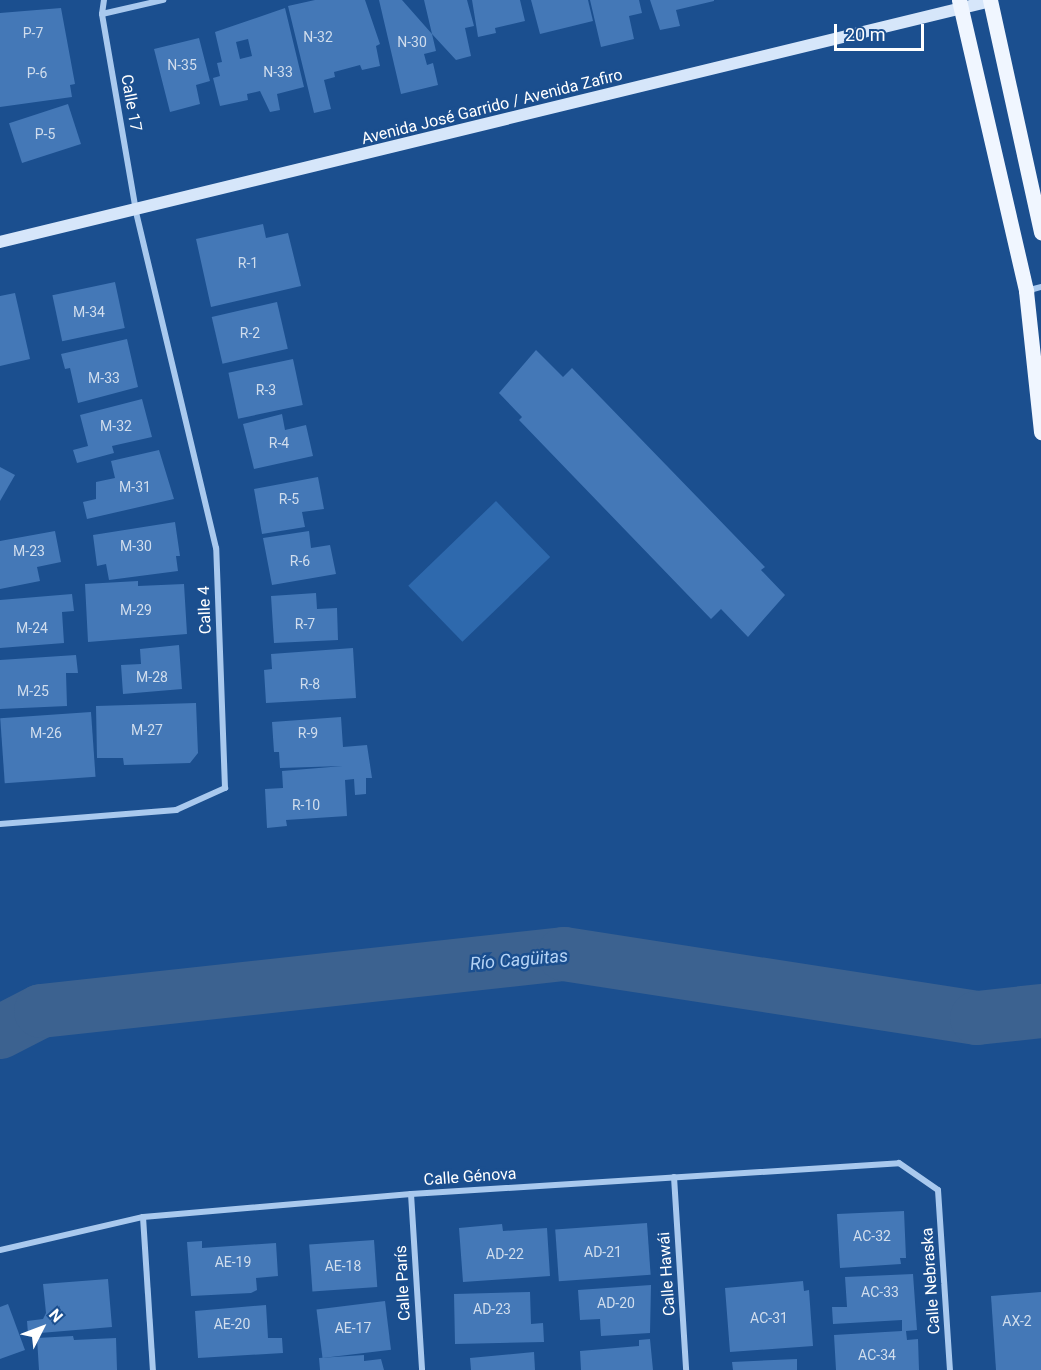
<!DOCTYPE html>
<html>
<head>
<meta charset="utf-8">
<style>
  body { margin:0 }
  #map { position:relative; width:1041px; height:1370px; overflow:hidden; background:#1b4f8f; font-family:Roboto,sans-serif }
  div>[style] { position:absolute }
  .green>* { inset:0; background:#2e69ad; transform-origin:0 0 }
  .river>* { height:54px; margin:-27px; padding:0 27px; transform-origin:27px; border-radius:27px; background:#3c6290 }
  .building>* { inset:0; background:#4478b7; transform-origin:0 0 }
  .street>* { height:6px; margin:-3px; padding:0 3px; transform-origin:3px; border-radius:3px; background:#a9c9ee }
  .secondary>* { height:12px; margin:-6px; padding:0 6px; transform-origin:6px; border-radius:6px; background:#d6e6fa }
  .primary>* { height:15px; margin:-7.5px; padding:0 7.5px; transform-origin:7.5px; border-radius:7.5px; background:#f0f6ff }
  span { translate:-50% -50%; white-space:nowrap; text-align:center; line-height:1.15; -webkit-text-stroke:5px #1b4f8f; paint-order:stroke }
  .number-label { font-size:14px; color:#d0dded }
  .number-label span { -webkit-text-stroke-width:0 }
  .street-label { font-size:16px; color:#fff }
  .water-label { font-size:18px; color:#b5d3f5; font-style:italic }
  .north { position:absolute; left:12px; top:1298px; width:60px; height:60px; -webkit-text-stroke:4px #1b4f8f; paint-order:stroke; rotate:48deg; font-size:16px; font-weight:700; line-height:24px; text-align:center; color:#fff }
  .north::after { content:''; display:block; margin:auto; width:21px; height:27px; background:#fff; clip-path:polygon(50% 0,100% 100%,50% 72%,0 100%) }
  .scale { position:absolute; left:834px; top:24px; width:90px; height:27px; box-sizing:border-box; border:3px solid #fff; border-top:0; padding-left:8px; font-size:18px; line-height:21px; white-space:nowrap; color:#fff; -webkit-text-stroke:4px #1b4f8f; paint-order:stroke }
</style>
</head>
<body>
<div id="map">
  <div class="green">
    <i style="left:496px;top:501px;width:78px;height:122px;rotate:46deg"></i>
  </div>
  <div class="river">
    <i style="left:0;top:1032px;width:46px;rotate:-27.1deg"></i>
    <i style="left:41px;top:1011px;width:526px;rotate:-6.22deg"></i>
    <i style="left:564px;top:954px;width:418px;rotate:8.8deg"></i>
    <i style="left:977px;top:1018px;width:64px;rotate:-6.2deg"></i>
  </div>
  <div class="building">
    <i style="clip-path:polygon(315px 0,365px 0,380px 44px,376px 46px,380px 66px,362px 70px,360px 65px,334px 72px,335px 77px,324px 80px,331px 109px,314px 113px,288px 6px)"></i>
    <i style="clip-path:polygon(379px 0,402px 0,432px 34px,436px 51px,424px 54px,427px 65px,433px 63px,438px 85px,401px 94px)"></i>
    <i style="clip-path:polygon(424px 0,467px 0,474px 26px,465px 28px,471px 56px,456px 60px,432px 34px)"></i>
    <i style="clip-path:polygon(472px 0,520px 0,525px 21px,495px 28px,496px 33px,478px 37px)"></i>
    <i style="clip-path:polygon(531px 0,588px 0,593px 21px,540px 34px)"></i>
    <i style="clip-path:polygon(590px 0,639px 0,642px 13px,629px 16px,634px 39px,601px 47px)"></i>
    <i style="clip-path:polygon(650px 0,714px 0,714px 1px,676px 10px,680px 26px,660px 30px)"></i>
    <i style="clip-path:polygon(61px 8px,75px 84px,70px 85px,72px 97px,0 107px,0 13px)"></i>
    <i style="clip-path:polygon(evenodd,285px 8px,304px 87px,277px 94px,280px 110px,270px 112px,260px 91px,247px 94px,248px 100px,220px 106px,213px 78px,220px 76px,217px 63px,222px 62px,215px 32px,285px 8px,248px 39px,252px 56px,240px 59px,236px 42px,248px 39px)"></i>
    <i style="clip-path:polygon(199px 38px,210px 81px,196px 85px,200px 104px,170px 112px,154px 49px)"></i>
    <i style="left:68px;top:104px;width:42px;height:62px;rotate:72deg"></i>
    <i style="clip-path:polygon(263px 224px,266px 238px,288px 233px,301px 286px,211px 307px,196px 239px)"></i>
    <i style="left:115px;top:282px;width:47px;height:64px;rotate:78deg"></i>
    <i style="clip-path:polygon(15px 293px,30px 359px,0 366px,0 296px)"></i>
    <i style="left:277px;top:302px;width:48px;height:67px;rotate:77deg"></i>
    <i style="clip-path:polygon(127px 339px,138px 387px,78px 403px,70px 368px,65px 369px,61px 354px)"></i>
    <i style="clip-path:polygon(536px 350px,563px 377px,572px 368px,765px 567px,761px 570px,785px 595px,748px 637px,721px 609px,711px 619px,519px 420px,522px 417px,499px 393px)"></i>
    <i style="left:293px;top:359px;width:47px;height:66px;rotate:78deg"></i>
    <i style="clip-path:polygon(142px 399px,152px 437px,112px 446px,114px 453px,77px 463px,73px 450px,88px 446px,80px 415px)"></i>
    <i style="clip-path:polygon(282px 414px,285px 430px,306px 425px,313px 456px,254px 469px,243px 424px)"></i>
    <i style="clip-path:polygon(159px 450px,174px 499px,87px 519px,83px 502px,96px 499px,96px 482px,115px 478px,111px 461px)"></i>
    <i style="clip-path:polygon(0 467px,15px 475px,0 501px)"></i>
    <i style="clip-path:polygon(318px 477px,324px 509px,302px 512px,305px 527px,262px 534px,254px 489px)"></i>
    <i style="clip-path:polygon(175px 522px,180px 556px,176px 556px,178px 571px,109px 580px,106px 564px,97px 566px,93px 535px)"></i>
    <i style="clip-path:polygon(55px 531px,61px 562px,37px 567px,40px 581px,0 589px,0 541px)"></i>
    <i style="clip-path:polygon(309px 531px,311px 548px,330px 545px,336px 574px,272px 585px,263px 538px)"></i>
    <i style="clip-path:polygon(138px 581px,138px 586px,184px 584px,187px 634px,88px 642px,85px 584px)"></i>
    <i style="clip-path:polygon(316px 593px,317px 609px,337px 608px,338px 640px,274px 643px,271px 596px)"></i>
    <i style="clip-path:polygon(72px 594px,74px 611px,62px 612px,64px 643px,0 648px,0 600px)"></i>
    <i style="clip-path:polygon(179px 645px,182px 689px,123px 694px,121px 665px,141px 664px,140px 649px)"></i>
    <i style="clip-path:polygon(353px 648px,356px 698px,266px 703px,264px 670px,272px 669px,271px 654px)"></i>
    <i style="clip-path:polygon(76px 655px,78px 673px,66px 673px,67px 706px,0 709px,0 660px)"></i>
    <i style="clip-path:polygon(196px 703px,198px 753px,190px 763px,124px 765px,123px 758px,97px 758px,96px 706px)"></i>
    <i style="left:91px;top:712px;width:65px;height:91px;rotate:86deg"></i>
    <i style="clip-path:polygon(341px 717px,343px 747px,367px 745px,372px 778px,366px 778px,366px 794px,355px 795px,354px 779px,345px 780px,347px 816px,286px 820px,287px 826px,267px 828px,265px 789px,283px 788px,282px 771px,343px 766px,280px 768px,279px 752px,274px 752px,272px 722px)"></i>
    <i style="clip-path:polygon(904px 1211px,906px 1258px,900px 1258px,901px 1264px,840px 1268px,837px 1214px)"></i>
    <i style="left:647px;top:1223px;width:52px;height:92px;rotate:86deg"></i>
    <i style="clip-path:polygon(502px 1224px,503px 1231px,547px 1228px,550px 1276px,463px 1282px,459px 1228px)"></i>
    <i style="left:374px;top:1240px;width:47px;height:65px;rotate:86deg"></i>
    <i style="clip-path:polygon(202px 1241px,202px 1248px,276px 1243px,278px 1276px,256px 1278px,257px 1290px,251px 1293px,191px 1296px,187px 1242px)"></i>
    <i style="clip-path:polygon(913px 1274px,917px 1330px,906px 1331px,907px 1340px,918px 1339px,919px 1370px,836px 1370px,834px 1335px,902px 1331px,902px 1320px,833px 1324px,832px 1307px,847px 1307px,845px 1277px)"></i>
    <i style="clip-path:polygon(108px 1279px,112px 1327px,28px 1334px,27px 1321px,43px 1319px,46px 1313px,43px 1284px)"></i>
    <i style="clip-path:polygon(803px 1281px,804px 1291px,809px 1290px,813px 1346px,730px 1352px,725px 1288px)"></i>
    <i style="clip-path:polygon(651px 1285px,650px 1333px,601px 1336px,600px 1319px,580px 1320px,578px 1290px)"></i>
    <i style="clip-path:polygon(530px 1292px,531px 1324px,543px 1323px,544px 1342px,455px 1344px,454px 1294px)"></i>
    <i style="clip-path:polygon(1041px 1292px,1041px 1370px,996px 1370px,991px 1296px)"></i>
    <i style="left:385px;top:1301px;width:49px;height:69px;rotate:83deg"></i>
    <i style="clip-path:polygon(8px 1304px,25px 1350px,0 1359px,0 1307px)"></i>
    <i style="clip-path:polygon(266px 1305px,268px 1338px,282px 1338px,283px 1353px,198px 1358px,195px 1311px)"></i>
    <i style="clip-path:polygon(73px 1336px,74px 1340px,116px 1338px,117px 1370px,39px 1370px,37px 1338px)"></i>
    <i style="clip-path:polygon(650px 1339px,653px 1370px,581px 1370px,580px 1351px,639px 1346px,639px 1340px)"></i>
    <i style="clip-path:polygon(534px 1352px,535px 1370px,471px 1370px,470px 1358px)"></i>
    <i style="clip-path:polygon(364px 1355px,364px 1361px,381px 1359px,384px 1370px,320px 1370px,319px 1358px)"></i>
    <i style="clip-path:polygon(797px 1359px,797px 1370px,733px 1370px,732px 1362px)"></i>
  </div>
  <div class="street">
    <i style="left:102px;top:14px;width:63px;rotate:-12.9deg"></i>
    <i style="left:1026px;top:291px;width:16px;rotate:-15deg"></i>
    <i style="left:0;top:824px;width:177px;rotate:-4.5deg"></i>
    <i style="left:176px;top:810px;width:54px;rotate:-24.2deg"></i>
    <i style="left:225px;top:788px;width:240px;rotate:-92.1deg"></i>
    <i style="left:216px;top:548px;width:346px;rotate:-103.4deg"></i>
    <i style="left:136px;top:211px;width:200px;rotate:-99.8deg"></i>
    <i style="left:102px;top:14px;width:14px;rotate:-82deg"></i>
    <i style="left:674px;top:1177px;width:193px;rotate:86.4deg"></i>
    <i style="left:411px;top:1194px;width:176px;rotate:86.4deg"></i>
    <i style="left:143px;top:1217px;width:153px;rotate:86.3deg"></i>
    <i style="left:0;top:1250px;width:147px;rotate:-13deg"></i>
    <i style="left:143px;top:1217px;width:269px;rotate:-4.9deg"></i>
    <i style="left:411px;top:1194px;width:489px;rotate:-3.6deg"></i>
    <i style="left:899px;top:1163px;width:47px;rotate:34.7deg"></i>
    <i style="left:938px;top:1190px;width:180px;rotate:86.2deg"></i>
  </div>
  <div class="secondary">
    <i style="left:0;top:242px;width:1020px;rotate:-13.67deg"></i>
  </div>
  <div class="primary">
    <i style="left:959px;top:0;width:299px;rotate:77deg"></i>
    <i style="left:1026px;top:291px;width:142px;rotate:83.9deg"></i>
    <i style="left:990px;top:0;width:238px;rotate:77.6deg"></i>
  </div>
  <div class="number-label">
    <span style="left:33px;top:33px">P-7</span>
    <span style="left:318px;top:37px">N-32</span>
    <span style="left:412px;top:42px">N-30</span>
    <span style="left:182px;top:65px">N-35</span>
    <span style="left:278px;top:72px">N-33</span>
    <span style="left:37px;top:73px">P-6</span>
    <span style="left:45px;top:134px">P-5</span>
    <span style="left:248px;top:263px">R-1</span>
    <span style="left:89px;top:312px">M-34</span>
    <span style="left:250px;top:333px">R-2</span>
    <span style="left:104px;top:378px">M-33</span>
    <span style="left:266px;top:390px">R-3</span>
    <span style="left:116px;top:426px">M-32</span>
    <span style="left:279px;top:443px">R-4</span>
    <span style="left:135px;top:487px">M-31</span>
    <span style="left:289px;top:499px">R-5</span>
    <span style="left:136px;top:546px">M-30</span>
    <span style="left:29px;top:551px">M-23</span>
    <span style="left:300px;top:561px">R-6</span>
    <span style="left:136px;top:610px">M-29</span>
    <span style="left:305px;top:624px">R-7</span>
    <span style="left:32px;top:628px">M-24</span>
    <span style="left:152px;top:677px">M-28</span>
    <span style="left:310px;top:684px">R-8</span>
    <span style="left:33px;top:691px">M-25</span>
    <span style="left:147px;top:730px">M-27</span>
    <span style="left:46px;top:733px">M-26</span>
    <span style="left:308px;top:733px">R-9</span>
    <span style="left:306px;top:805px">R-10</span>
    <span style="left:872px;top:1236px">AC-32</span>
    <span style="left:603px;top:1252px">AD-21</span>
    <span style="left:505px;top:1254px">AD-22</span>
    <span style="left:233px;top:1262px">AE-19</span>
    <span style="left:343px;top:1266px">AE-18</span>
    <span style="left:880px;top:1292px">AC-33</span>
    <span style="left:616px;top:1303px">AD-20</span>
    <span style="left:492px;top:1309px">AD-23</span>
    <span style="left:769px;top:1318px">AC-31</span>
    <span style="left:1017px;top:1321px">AX-2</span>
    <span style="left:232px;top:1324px">AE-20</span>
    <span style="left:353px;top:1328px">AE-17</span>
    <span style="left:877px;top:1355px">AC-34</span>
  </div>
  <div class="street-label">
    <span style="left:131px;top:103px;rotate:80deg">Calle 17</span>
    <span style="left:492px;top:107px;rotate:-14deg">Avenida José Garrido / Avenida Zafiro</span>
    <span style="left:205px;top:610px;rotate:-92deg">Calle 4</span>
    <span style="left:470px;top:1177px;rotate:-4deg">Calle Génova</span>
    <span style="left:667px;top:1274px;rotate:-94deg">Calle Hawái</span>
    <span style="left:931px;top:1281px;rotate:-94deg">Calle Nebraska</span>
    <span style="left:403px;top:1283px;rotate:-93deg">Calle París</span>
  </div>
  <div class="water-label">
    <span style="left:519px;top:960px;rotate:-5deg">Río Cagüitas</span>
  </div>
  <div class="north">N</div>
  <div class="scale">20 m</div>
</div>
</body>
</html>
